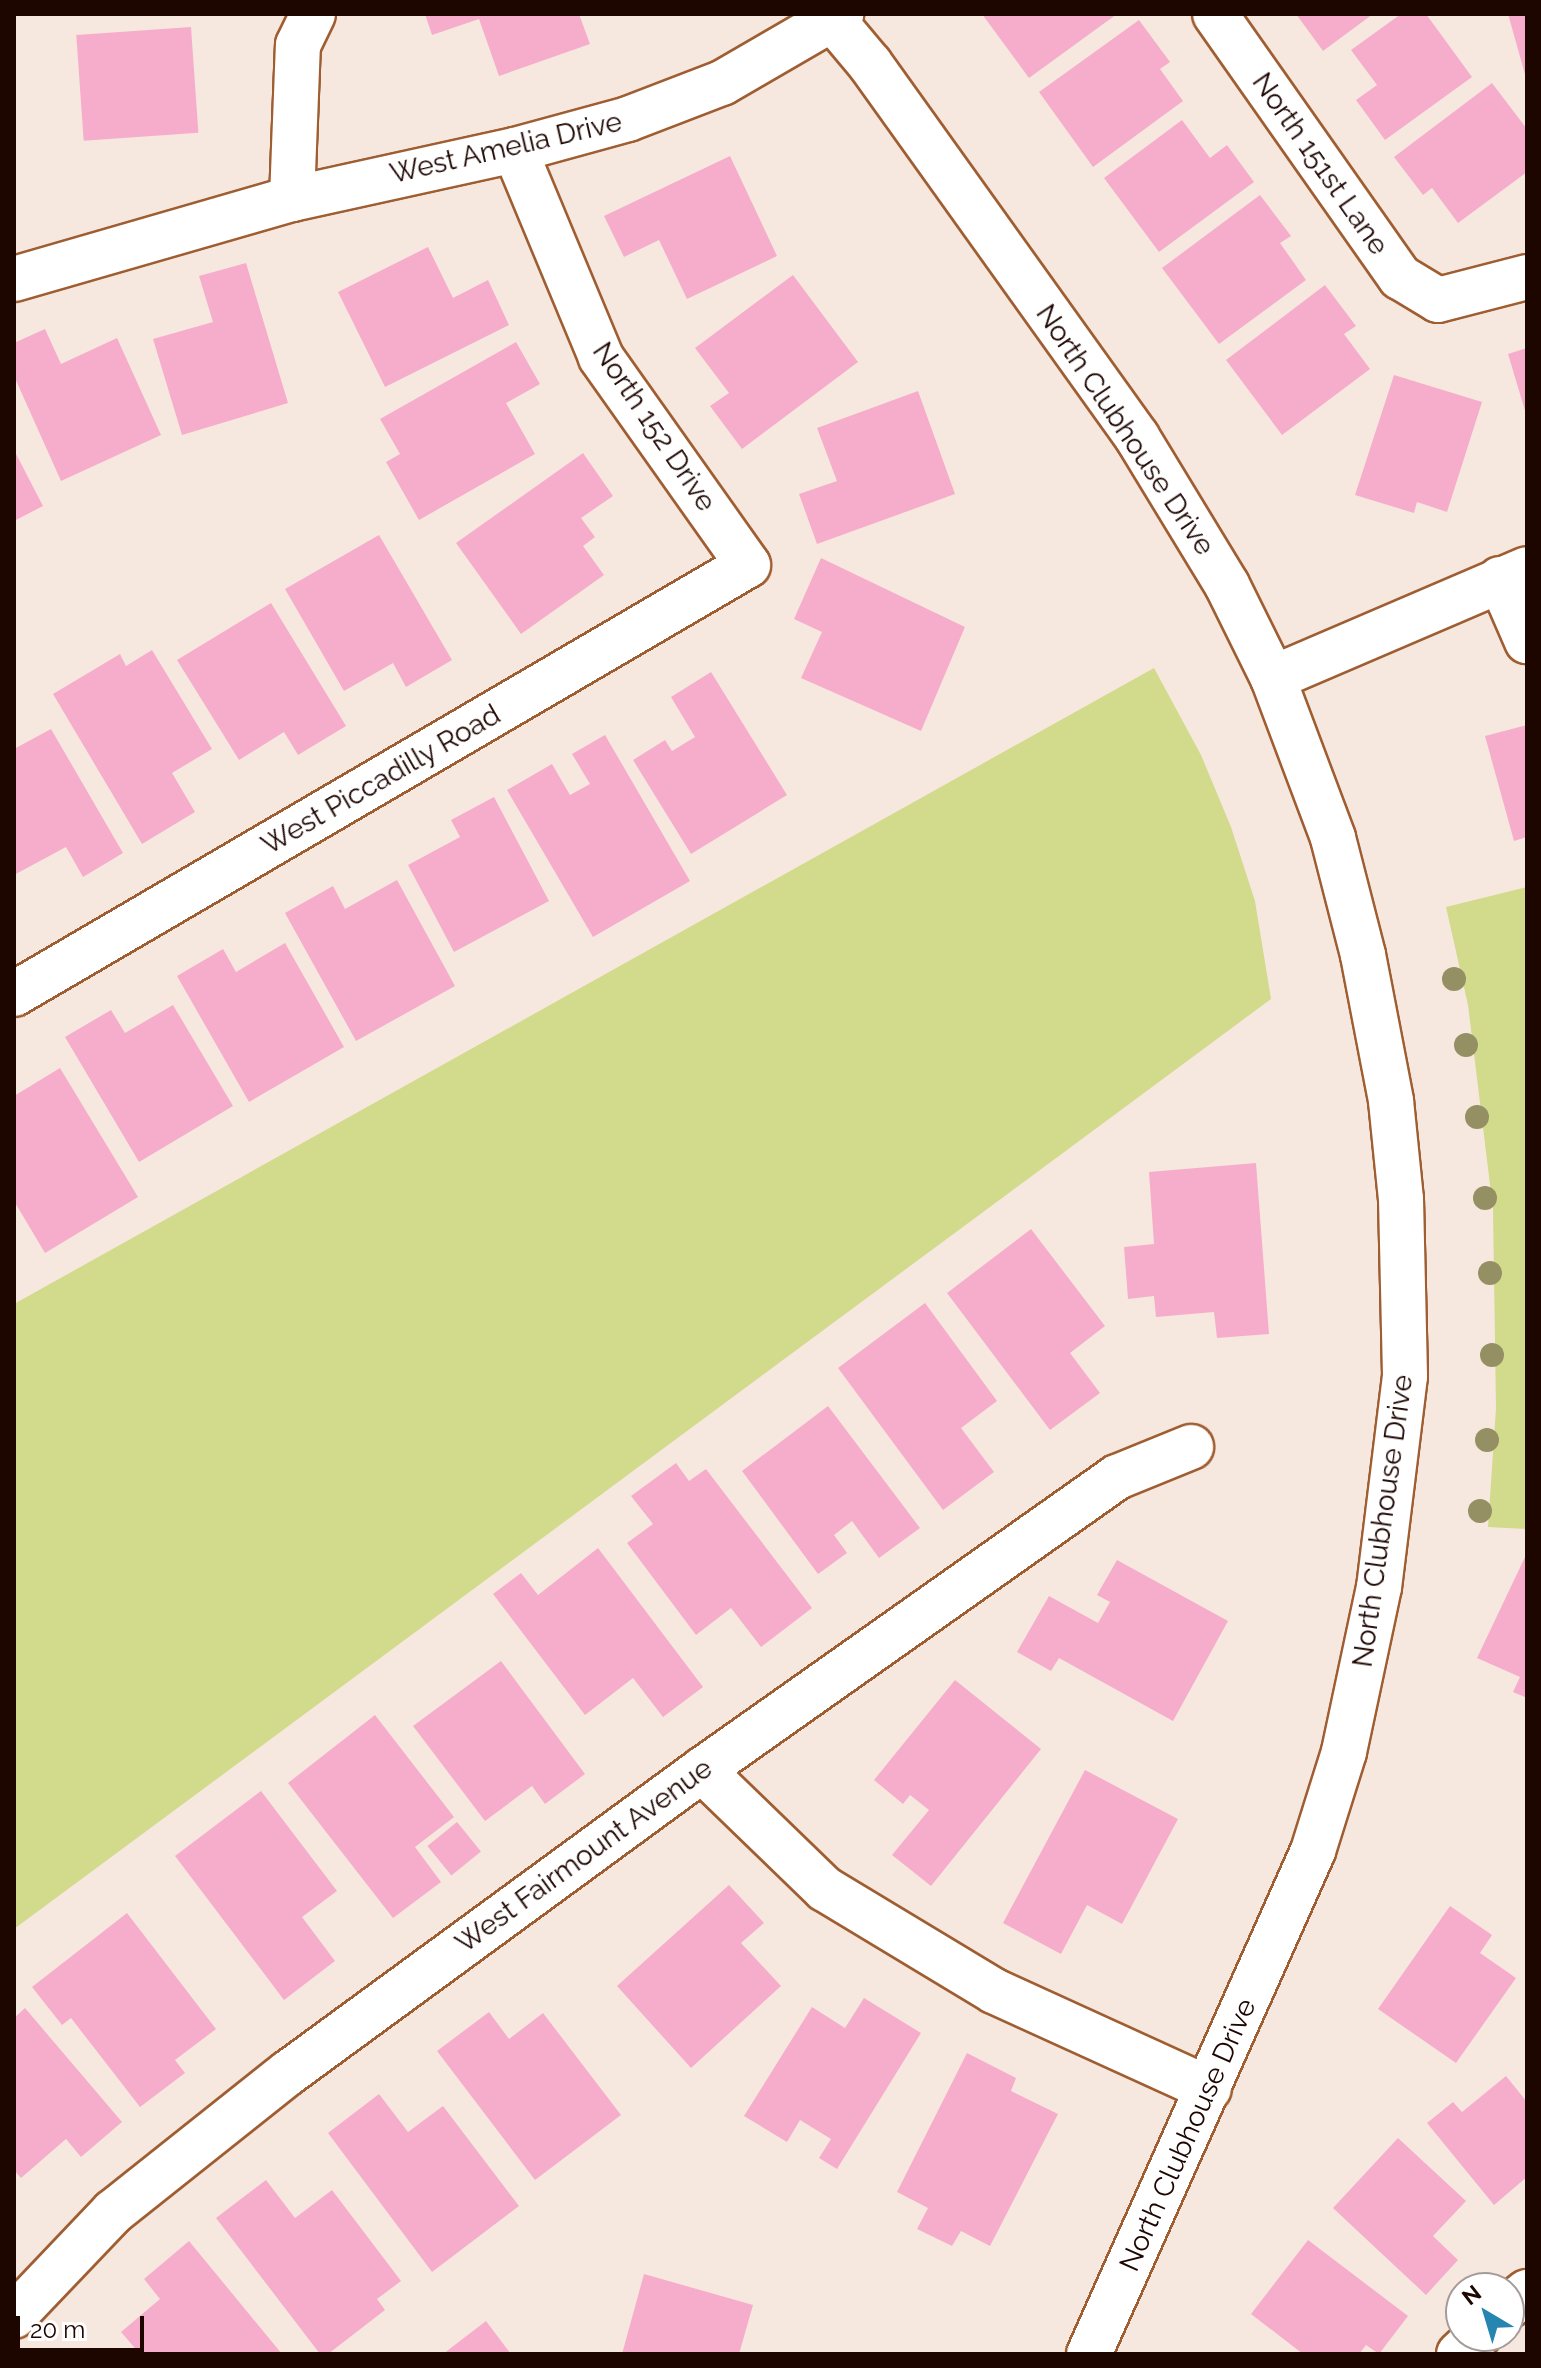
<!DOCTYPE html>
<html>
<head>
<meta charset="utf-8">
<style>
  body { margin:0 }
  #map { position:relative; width:1541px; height:2368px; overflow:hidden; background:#f7e8df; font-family:Raleway,sans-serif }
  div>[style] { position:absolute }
  .green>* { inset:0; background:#d2da8c }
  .building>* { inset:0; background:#f6adcb; transform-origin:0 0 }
  .roads { filter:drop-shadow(2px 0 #9f5e32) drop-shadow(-2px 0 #9f5e32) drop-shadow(0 2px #9f5e32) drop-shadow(0 -2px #9f5e32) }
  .minor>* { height:44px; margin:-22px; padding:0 22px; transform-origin:22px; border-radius:22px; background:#fff }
  .trees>* { width:24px; height:24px; margin:-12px; border-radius:50%; background:#959064 }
  span { translate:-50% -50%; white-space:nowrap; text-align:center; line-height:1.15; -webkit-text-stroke:6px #fff; paint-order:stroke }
  .street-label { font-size:28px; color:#1d0500 }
  .frame { position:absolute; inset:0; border:16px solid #1d0500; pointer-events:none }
  .north { position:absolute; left:1445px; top:2272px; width:80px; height:80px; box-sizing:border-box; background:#fff; border:2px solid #a59b99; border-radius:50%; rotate:322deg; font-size:22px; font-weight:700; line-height:32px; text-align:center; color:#1d0500 }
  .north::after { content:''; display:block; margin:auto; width:28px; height:36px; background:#2686b1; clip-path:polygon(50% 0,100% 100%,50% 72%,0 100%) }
  .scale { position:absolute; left:16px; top:2316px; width:128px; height:36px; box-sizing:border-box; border:4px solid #1d0500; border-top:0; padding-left:10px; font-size:24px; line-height:28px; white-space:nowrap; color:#1d0500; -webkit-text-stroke:6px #fff; paint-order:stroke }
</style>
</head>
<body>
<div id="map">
  <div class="green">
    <i style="clip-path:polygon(1154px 668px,1201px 755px,1231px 827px,1255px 901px,1271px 999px,14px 1929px,14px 1304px)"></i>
    <i style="clip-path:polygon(1527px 887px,1527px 1529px,1488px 1527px,1496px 1408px,1493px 1209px,1468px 1005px,1446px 907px)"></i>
  </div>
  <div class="building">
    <i style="clip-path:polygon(425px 14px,579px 14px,590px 44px,499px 76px,479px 19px,432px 35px)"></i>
    <i style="clip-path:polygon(982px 14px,1117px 14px,1029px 78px)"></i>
    <i style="clip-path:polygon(1296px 14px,1373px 14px,1323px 51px)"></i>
    <i style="clip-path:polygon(1401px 14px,1426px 14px,1472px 77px,1385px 140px,1356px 100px,1377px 85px,1351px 50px)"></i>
    <i style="clip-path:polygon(1508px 14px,1527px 14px,1527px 77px,1526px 78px)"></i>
    <i style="clip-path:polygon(1139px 20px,1170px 62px,1160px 69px,1183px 101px,1093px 167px,1039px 92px)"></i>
    <i style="left:191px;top:27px;width:106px;height:115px;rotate:86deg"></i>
    <i style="clip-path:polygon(1492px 83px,1527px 129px,1527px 172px,1458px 223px,1432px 188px,1423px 195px,1394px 157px)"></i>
    <i style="clip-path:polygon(1182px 120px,1210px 158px,1227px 145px,1254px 182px,1159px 252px,1104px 178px)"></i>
    <i style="clip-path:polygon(730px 156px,777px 256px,687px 299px,659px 240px,624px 257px,604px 216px)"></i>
    <i style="clip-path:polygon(1260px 195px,1291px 236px,1280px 243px,1306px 280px,1219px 344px,1162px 268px)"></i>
    <i style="clip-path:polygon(428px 247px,453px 298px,488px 280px,509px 325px,385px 387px,338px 292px)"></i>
    <i style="clip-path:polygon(246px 263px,288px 403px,182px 435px,153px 339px,213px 322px,199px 276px)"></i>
    <i style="clip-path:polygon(793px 275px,858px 362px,742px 449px,710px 406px,729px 393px,695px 348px)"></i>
    <i style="clip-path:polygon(1325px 285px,1356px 326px,1344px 334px,1370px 369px,1282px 435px,1226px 360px)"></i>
    <i style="clip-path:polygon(45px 329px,61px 364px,117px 338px,161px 435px,61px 481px,14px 376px,14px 343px)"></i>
    <i style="clip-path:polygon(516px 342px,540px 384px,506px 403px,535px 454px,419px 520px,386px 462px,400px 454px,380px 419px)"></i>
    <i style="clip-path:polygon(1527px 348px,1527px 414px,1526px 414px,1508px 354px)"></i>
    <i style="clip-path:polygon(1394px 375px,1482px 402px,1447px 512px,1417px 502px,1414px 513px,1355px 495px)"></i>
    <i style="clip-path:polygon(918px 391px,955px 494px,817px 544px,799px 494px,837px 481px,817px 428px)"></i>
    <i style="clip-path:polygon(14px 450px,43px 506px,14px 521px)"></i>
    <i style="clip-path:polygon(583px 453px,613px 496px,581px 518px,595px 537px,583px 546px,604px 575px,521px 634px,456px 543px)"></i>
    <i style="clip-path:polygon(379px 535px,452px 660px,406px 687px,393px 663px,344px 691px,285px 589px)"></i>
    <i style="clip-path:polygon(821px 558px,965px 627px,921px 731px,801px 678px,822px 632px,794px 619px)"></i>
    <i style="clip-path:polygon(271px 603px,346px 726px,298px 755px,284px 732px,239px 760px,177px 660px)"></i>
    <i style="clip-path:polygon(152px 650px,212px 749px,172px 773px,195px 812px,142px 844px,53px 694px,120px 654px,126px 666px)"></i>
    <i style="clip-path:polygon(711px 672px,787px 795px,691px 854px,633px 760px,665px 740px,672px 751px,695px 737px,671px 697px)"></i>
    <i style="clip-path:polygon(1527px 725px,1527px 837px,1514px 841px,1485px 736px)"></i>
    <i style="clip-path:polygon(51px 729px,123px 853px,83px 877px,66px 847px,14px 875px,14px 749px)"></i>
    <i style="clip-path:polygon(605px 735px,690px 881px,593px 937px,507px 790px,552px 764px,570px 795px,590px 784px,572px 754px)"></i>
    <i style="clip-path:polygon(494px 797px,549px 901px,454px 952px,408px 865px,460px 837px,451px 820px)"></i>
    <i style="clip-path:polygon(397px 880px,455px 986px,356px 1041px,285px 913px,333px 886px,345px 909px)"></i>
    <i style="clip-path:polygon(285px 943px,344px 1047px,249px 1102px,177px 976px,223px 949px,236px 972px)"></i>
    <i style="clip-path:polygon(173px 1005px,233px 1106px,139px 1162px,65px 1037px,111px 1010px,125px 1033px)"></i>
    <i style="clip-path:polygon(60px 1068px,138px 1197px,45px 1253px,14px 1201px,14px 1096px)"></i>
    <i style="clip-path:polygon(1256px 1163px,1269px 1334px,1217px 1338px,1214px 1312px,1156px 1317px,1154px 1296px,1128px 1299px,1124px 1247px,1154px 1244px,1149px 1172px)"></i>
    <i style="clip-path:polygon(1031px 1229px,1105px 1326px,1070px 1353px,1100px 1393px,1050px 1430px,947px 1293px)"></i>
    <i style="clip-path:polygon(925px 1303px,997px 1401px,961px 1428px,994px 1472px,943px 1510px,838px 1368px)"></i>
    <i style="clip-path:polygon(828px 1406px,920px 1528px,879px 1558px,852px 1521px,834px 1535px,847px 1553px,818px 1574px,742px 1471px)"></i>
    <i style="clip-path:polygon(676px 1463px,689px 1481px,706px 1469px,812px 1608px,761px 1647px,731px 1608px,696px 1635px,627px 1543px,653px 1524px,631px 1496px)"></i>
    <i style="clip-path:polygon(598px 1548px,703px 1687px,663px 1717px,633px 1678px,585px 1715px,493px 1594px,521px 1573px,538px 1595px)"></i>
    <i style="clip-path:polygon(1525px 1557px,1527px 1558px,1527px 1698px,1513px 1692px,1520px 1677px,1477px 1658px)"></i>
    <i style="clip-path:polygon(1117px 1560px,1228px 1621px,1173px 1721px,1059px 1658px,1051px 1671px,1017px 1652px,1049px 1596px,1098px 1623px,1110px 1602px,1097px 1595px)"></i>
    <i style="clip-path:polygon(501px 1661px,585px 1774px,545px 1804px,532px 1786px,485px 1821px,413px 1726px)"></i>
    <i style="clip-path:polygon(955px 1680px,1041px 1749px,931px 1886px,892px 1855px,929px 1810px,910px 1795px,903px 1804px,874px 1780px)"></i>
    <i style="clip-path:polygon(375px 1715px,454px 1817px,415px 1847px,441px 1882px,393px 1918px,288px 1783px)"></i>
    <i style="clip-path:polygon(1085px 1770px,1178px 1819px,1122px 1924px,1087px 1905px,1061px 1954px,1003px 1923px)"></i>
    <i style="clip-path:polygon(261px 1791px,337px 1891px,302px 1917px,335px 1961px,284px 2000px,175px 1856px)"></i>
    <i style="left:457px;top:1822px;width:38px;height:38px;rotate:51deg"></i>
    <i style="clip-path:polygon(729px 1885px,764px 1923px,741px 1943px,781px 1986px,691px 2068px,617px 1986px)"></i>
    <i style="clip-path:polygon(1450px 1906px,1492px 1935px,1480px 1953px,1516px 1978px,1456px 2063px,1378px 2009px)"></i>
    <i style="clip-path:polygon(127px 1913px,216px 2029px,175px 2060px,185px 2073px,140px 2107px,71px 2018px,62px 2025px,32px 1987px)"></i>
    <i style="clip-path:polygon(864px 1998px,921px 2033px,837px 2169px,819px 2158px,831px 2139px,800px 2120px,787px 2142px,744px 2116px,812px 2007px,845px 2028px)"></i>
    <i style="clip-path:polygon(25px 2008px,122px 2122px,81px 2157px,66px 2139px,21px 2178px,14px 2170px,14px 2018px)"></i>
    <i style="clip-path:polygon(489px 2012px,509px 2039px,543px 2013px,621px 2115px,535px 2180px,437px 2051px)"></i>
    <i style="clip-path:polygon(967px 2053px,1016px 2078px,1011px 2091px,1058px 2114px,990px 2246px,961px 2231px,952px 2246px,917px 2229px,928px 2208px,897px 2192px)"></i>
    <i style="clip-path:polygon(1506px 2076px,1527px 2102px,1527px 2177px,1494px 2205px,1427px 2123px,1453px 2102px,1462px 2112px)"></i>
    <i style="clip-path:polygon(379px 2094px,408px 2132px,443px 2106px,519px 2206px,432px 2272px,328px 2133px)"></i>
    <i style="clip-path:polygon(1398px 2138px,1466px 2201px,1433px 2236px,1458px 2260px,1426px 2295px,1333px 2208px)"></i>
    <i style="clip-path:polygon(266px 2180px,295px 2218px,332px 2190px,401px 2281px,377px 2299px,385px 2310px,328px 2354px,320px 2354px,216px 2218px)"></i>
    <i style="clip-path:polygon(1308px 2240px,1408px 2316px,1379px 2354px,1366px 2345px,1359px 2354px,1303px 2354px,1251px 2314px)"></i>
    <i style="clip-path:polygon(189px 2241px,282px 2354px,140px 2354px,121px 2332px,160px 2299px,144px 2279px)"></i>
    <i style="clip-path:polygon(644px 2274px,753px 2305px,739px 2354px,622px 2354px)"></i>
    <i style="clip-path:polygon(486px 2321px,511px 2354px,443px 2354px)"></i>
  </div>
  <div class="roads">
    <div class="minor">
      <i style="left:828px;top:14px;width:65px;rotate:50deg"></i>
      <i style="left:870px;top:64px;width:459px;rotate:54.4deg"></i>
      <i style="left:1137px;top:437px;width:173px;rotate:58.7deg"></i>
      <i style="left:1227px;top:585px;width:104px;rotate:63.7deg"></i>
      <i style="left:1273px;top:678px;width:171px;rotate:69.4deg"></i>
      <i style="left:1333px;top:838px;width:121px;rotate:75.6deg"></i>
      <i style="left:1363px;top:955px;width:149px;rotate:79.1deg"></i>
      <i style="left:1391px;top:1101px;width:99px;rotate:84.2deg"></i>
      <i style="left:1401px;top:1199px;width:177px;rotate:88.7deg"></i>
      <i style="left:1405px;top:1376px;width:213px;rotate:97deg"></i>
      <i style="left:1379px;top:1587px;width:169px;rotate:102deg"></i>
      <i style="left:1344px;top:1752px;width:104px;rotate:107.4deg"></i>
      <i style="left:1313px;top:1851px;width:551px;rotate:114deg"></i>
      <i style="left:1215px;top:14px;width:322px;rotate:54.9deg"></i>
      <i style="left:1400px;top:277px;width:44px;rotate:31.2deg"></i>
      <i style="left:1438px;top:300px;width:92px;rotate:-14.5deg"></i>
      <i style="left:292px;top:199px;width:154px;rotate:-87.8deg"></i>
      <i style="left:298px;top:45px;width:34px;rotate:-64deg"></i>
      <i style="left:14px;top:279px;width:289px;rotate:-16.1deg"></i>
      <i style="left:292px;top:199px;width:228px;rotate:-12.4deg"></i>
      <i style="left:515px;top:150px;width:117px;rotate:-15.3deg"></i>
      <i style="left:628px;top:119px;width:101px;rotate:-21deg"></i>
      <i style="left:722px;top:83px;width:138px;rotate:-30.1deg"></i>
      <i style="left:1500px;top:579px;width:68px;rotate:66.5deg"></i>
      <i style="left:1273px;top:678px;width:276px;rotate:-23.2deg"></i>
      <i style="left:14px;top:994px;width:850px;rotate:-30.3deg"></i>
      <i style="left:748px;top:565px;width:255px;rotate:-125.3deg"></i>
      <i style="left:601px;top:357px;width:224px;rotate:-112.6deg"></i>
      <i style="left:702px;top:1770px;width:171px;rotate:44.1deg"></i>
      <i style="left:825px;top:1889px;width:197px;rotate:31.1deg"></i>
      <i style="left:994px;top:1991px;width:236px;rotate:24.5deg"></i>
      <i style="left:1509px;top:2306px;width:23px;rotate:-38deg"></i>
      <i style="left:14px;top:2316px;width:144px;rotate:-46.4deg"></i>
      <i style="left:113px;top:2212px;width:223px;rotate:-38.5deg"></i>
      <i style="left:288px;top:2073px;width:513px;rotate:-36.2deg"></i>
      <i style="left:702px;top:1770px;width:508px;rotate:-35.22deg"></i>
      <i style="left:1117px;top:1477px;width:80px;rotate:-22.1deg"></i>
      <i style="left:1459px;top:2354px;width:26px;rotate:-43deg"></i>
    </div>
  </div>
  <div class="trees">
    <i style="left:1454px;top:979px"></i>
    <i style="left:1466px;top:1045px"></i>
    <i style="left:1477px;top:1117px"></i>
    <i style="left:1485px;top:1198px"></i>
    <i style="left:1490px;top:1273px"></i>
    <i style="left:1492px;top:1355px"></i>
    <i style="left:1487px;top:1440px"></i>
    <i style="left:1480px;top:1511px"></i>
  </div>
  <div class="street-label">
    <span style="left:506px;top:148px;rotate:-13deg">West Amelia Drive</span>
    <span style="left:1320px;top:164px;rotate:55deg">North 151st Lane</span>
    <span style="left:654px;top:427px;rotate:56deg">North 152 Drive</span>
    <span style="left:1125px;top:430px;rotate:56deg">North Clubhouse Drive</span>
    <span style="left:381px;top:780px;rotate:-30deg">West Piccadilly Road</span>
    <span style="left:1383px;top:1521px;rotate:-82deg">North Clubhouse Drive</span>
    <span style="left:584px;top:1856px;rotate:-36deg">West Fairmount Avenue</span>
    <span style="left:1188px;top:2135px;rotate:-66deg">North Clubhouse Drive</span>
  </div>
  <div class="frame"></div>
  <div class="north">N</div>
  <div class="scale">20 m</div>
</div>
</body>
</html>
